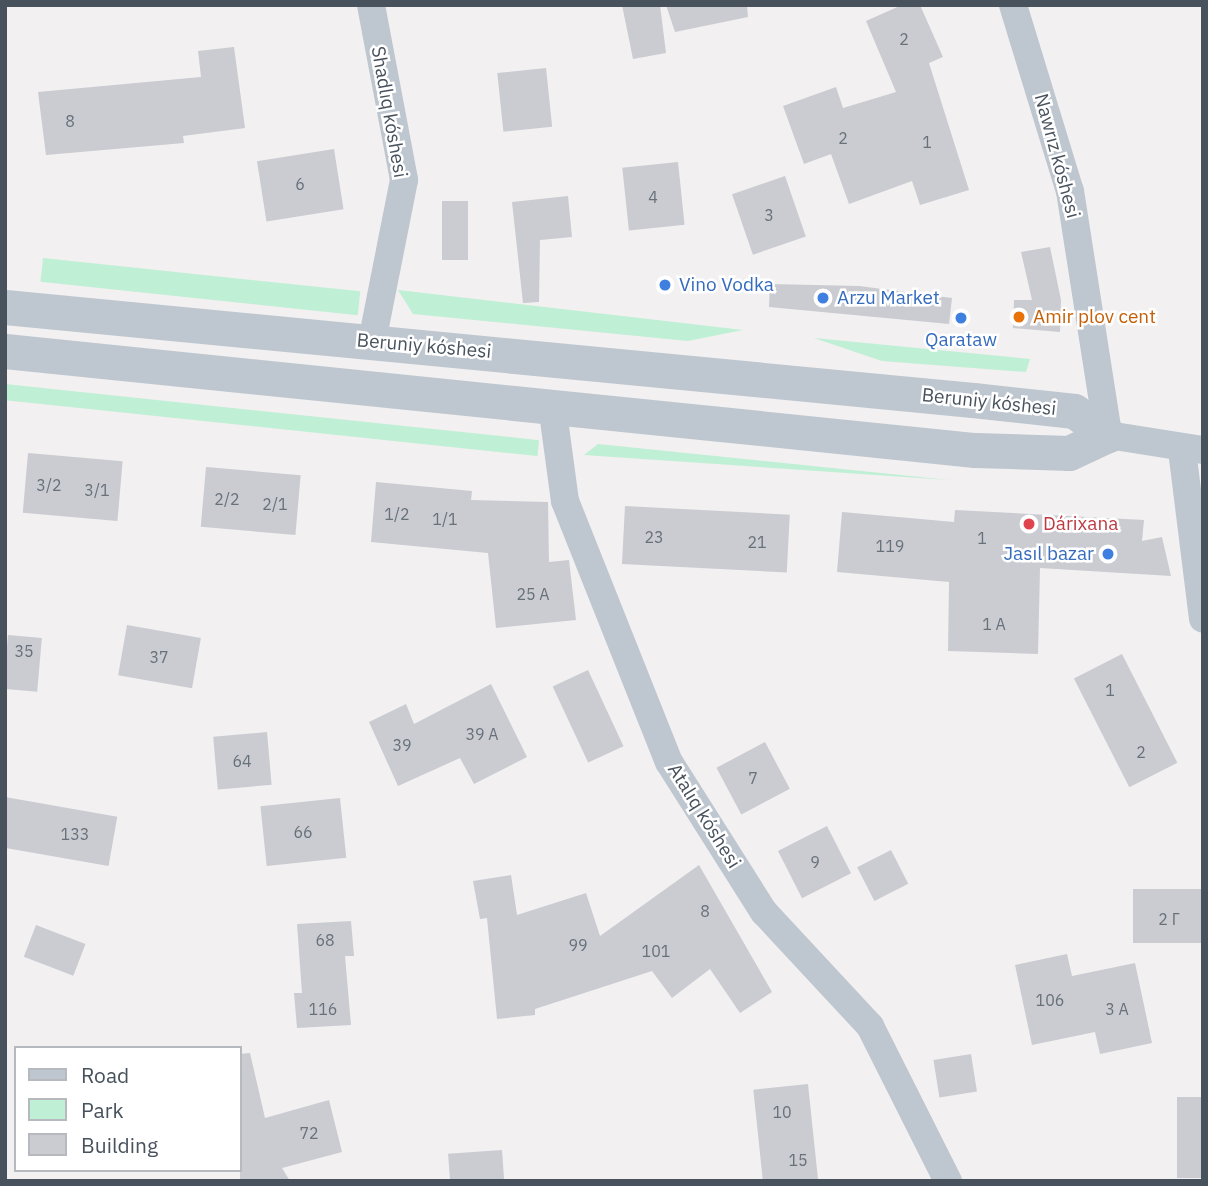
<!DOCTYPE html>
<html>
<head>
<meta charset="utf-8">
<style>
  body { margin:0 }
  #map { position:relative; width:1208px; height:1186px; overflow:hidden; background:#f2f0f0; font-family:"IBM Plex Sans",sans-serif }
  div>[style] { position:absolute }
  .green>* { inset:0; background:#bfefd5; transform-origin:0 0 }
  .building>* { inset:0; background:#caccd2; transform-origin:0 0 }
  .minor>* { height:28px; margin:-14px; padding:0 14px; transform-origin:14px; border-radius:14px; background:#bec6cf }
  .tertiary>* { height:35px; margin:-17.5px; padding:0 17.5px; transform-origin:17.5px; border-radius:17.5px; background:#bec6cf }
  .dots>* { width:19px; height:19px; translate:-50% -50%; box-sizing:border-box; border:4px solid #fff; border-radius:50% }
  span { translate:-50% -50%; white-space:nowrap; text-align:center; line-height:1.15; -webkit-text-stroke:5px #fff; paint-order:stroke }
  .number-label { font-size:16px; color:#68707a }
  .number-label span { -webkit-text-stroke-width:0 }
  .street-label { font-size:19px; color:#48525d }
  .shop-label { font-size:19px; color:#366cbe }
  .left { translate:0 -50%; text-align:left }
  .right { translate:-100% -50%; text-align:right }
  .food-label { font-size:19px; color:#c56008 }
  .health-label { font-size:19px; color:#be3a42 }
  .frame { position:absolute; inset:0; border:7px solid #48525d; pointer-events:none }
  .legend { position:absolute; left:14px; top:1046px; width:228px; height:126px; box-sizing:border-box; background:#fff; border:2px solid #b6babe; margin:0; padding:9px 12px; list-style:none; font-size:21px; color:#48525d }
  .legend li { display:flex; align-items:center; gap:14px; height:35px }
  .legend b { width:35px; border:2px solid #b6babe }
</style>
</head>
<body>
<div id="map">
  <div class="green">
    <i style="left:43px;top:258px;width:319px;height:24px;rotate:6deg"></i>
    <i style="clip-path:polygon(398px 290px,743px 330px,688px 341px,413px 314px)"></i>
    <i style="clip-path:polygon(814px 338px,1030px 359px,1026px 372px,882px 361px)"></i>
    <i style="left:5px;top:384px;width:537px;height:16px;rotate:6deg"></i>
    <i style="clip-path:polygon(598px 444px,949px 480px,584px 455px)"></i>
  </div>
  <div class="building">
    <i style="clip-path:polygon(622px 5px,660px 5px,666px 53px,633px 59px)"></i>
    <i style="clip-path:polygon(666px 5px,747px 5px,748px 17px,675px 32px)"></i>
    <i style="clip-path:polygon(902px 5px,920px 5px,943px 57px,929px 63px,969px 190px,920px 205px,912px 181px,849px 204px,831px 154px,804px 164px,783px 106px,836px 87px,843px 108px,896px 92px,866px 21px)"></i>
    <i style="clip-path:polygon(234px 47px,245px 128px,183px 136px,184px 143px,46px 155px,38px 92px,201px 77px,198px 51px)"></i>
    <i style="left:546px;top:68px;width:59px;height:49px;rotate:84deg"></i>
    <i style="left:334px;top:149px;width:61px;height:78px;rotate:81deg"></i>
    <i style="left:678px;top:162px;width:63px;height:56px;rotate:84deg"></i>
    <i style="left:785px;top:176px;width:64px;height:56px;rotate:71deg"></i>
    <i style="clip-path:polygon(568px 196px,572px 237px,540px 240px,539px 302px,523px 303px,512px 202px)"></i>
    <i style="left:442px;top:201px;width:26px;height:59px"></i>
    <i style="clip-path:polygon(1050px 247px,1061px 300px,1060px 332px,1013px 328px,1014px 300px,1032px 300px,1021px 252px)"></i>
    <i style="clip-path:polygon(770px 284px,859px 286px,952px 298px,949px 324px,769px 307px)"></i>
    <i style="left:28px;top:453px;width:95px;height:60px;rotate:5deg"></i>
    <i style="left:206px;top:467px;width:95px;height:60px;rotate:5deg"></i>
    <i style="clip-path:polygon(376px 482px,472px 491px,471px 500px,548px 502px,549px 562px,569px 560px,576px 620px,496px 628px,488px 553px,371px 542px)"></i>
    <i style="left:625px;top:506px;width:165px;height:58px;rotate:3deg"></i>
    <i style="clip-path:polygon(955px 510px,1144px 520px,1142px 541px,1162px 537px,1171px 576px,1040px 568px,1038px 654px,948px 651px,949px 582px,837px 572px,842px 512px,954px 522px)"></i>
    <i style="left:127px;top:625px;width:75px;height:51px;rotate:10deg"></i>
    <i style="left:8px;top:635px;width:34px;height:54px;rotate:5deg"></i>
    <i style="left:1122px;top:654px;width:122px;height:54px;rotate:63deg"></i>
    <i style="left:588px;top:670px;width:84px;height:39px;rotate:65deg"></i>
    <i style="clip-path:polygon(491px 684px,527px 757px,474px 784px,460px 758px,398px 786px,369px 722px,406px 704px,414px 724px)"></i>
    <i style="left:267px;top:732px;width:53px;height:54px;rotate:85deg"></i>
    <i style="left:765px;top:742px;width:53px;height:55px;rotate:62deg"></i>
    <i style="left:5px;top:797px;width:114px;height:50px;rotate:10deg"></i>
    <i style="left:340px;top:798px;width:60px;height:80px;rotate:84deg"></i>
    <i style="left:827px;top:826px;width:53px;height:55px;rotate:63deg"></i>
    <i style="left:891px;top:850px;width:38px;height:38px;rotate:63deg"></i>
    <i style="clip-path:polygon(699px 865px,772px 992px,740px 1013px,710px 969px,672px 998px,652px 971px,535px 1009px,535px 1015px,497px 1019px,487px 918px,480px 919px,473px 881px,511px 875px,517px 915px,586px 893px,600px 936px)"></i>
    <i style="left:1203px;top:889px;width:54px;height:70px;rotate:90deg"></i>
    <i style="clip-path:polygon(351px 921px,354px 956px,345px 956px,351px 1025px,297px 1028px,294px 993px,302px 993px,297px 924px)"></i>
    <i style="left:36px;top:925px;width:53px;height:34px;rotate:21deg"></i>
    <i style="clip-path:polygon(1067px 954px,1072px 976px,1135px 963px,1152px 1043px,1100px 1054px,1095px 1032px,1032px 1045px,1015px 965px)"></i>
    <i style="clip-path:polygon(250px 1053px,265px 1118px,329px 1100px,342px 1152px,282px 1168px,290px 1181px,240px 1181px,240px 1054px)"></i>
    <i style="left:971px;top:1054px;width:38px;height:38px;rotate:81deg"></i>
    <i style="left:808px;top:1084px;width:98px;height:55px;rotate:84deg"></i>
    <i style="left:1177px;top:1097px;width:26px;height:81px"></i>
    <i style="left:502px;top:1150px;width:31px;height:54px;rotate:86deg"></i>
  </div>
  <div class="minor">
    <i style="left:371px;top:5px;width:178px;rotate:79.3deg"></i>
    <i style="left:404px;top:180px;width:164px;rotate:101.2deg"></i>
    <i style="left:1013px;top:5px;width:195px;rotate:73deg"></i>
    <i style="left:1070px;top:191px;width:247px;rotate:81.1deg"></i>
    <i style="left:1108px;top:435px;width:96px;rotate:9deg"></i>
    <i style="left:552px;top:405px;width:97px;rotate:82.3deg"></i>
    <i style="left:565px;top:501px;width:281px;rotate:68.3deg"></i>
    <i style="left:669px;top:762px;width:178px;rotate:57.7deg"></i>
    <i style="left:764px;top:912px;width:156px;rotate:47.1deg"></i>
    <i style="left:870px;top:1026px;width:174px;rotate:63.3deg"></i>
    <i style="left:1182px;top:450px;width:170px;rotate:82.9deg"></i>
  </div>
  <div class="tertiary">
    <i style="left:5px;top:307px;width:972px;rotate:5.49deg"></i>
    <i style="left:973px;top:400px;width:102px;rotate:6.2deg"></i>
    <i style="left:1074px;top:411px;width:42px;rotate:35.2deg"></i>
    <i style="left:5px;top:351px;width:975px;rotate:5.83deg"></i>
    <i style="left:975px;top:450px;width:94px;rotate:1.8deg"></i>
    <i style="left:1069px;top:453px;width:43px;rotate:-24.8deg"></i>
  </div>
  <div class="dots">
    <i style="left:665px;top:285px;background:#3f7fe0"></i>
    <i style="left:823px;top:298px;background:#3f7fe0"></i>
    <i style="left:1019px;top:317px;background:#e8710a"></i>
    <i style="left:961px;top:318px;background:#3f7fe0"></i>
    <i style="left:1029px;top:524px;background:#e0444e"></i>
    <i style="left:1108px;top:554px;background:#3f7fe0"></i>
  </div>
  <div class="number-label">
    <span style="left:904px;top:39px">2</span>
    <span style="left:70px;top:121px">8</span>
    <span style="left:843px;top:138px">2</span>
    <span style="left:927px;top:142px">1</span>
    <span style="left:300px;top:184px">6</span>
    <span style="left:653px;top:197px">4</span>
    <span style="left:769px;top:215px">3</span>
    <span style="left:49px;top:485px">3/2</span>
    <span style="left:97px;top:490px">3/1</span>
    <span style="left:227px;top:499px">2/2</span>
    <span style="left:275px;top:504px">2/1</span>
    <span style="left:397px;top:514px">1/2</span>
    <span style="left:445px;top:519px">1/1</span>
    <span style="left:654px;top:537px">23</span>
    <span style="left:982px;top:538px">1</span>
    <span style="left:757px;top:542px">21</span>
    <span style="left:890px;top:546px">119</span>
    <span style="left:533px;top:594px">25 А</span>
    <span style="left:994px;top:624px">1 А</span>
    <span style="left:24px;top:651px">35</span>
    <span style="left:159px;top:657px">37</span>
    <span style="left:1110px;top:690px">1</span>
    <span style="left:482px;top:734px">39 А</span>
    <span style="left:402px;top:745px">39</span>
    <span style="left:1141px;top:752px">2</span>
    <span style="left:242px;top:761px">64</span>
    <span style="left:753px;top:778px">7</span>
    <span style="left:303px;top:832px">66</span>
    <span style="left:75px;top:834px">133</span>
    <span style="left:815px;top:862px">9</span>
    <span style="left:705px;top:911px">8</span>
    <span style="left:1169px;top:919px">2 Г</span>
    <span style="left:325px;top:940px">68</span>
    <span style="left:578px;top:945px">99</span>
    <span style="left:656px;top:951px">101</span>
    <span style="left:1050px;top:1000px">106</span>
    <span style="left:323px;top:1009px">116</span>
    <span style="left:1117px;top:1009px">3 А</span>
    <span style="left:782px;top:1112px">10</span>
    <span style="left:309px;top:1133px">72</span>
    <span style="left:798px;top:1160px">15</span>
  </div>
  <div class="street-label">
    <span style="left:389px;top:112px;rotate:80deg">Shadlıq kóshesi</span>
    <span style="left:1057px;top:156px;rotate:75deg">Nawrız kóshesi</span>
    <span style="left:424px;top:346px;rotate:5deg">Beruniy kóshesi</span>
    <span style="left:989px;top:402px;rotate:6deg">Beruniy kóshesi</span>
    <span style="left:704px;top:816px;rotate:58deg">Atalıq kóshesi</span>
  </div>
  <div class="shop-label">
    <span class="left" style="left:679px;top:285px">Vino Vodka</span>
    <span class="left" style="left:837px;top:298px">Arzu Market</span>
    <span style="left:961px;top:340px">Qarataw</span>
    <span class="right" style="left:1094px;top:554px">Jasıl bazar</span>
  </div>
  <div class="food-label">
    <span class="left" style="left:1033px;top:317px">Amir plov cent</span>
  </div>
  <div class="health-label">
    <span class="left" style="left:1043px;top:524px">Dárixana</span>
  </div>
  <div class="frame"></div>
  <ul class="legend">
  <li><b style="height:9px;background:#bec6cf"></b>Road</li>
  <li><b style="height:19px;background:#bfefd5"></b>Park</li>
  <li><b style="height:19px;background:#caccd2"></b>Building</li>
  </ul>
</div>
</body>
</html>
